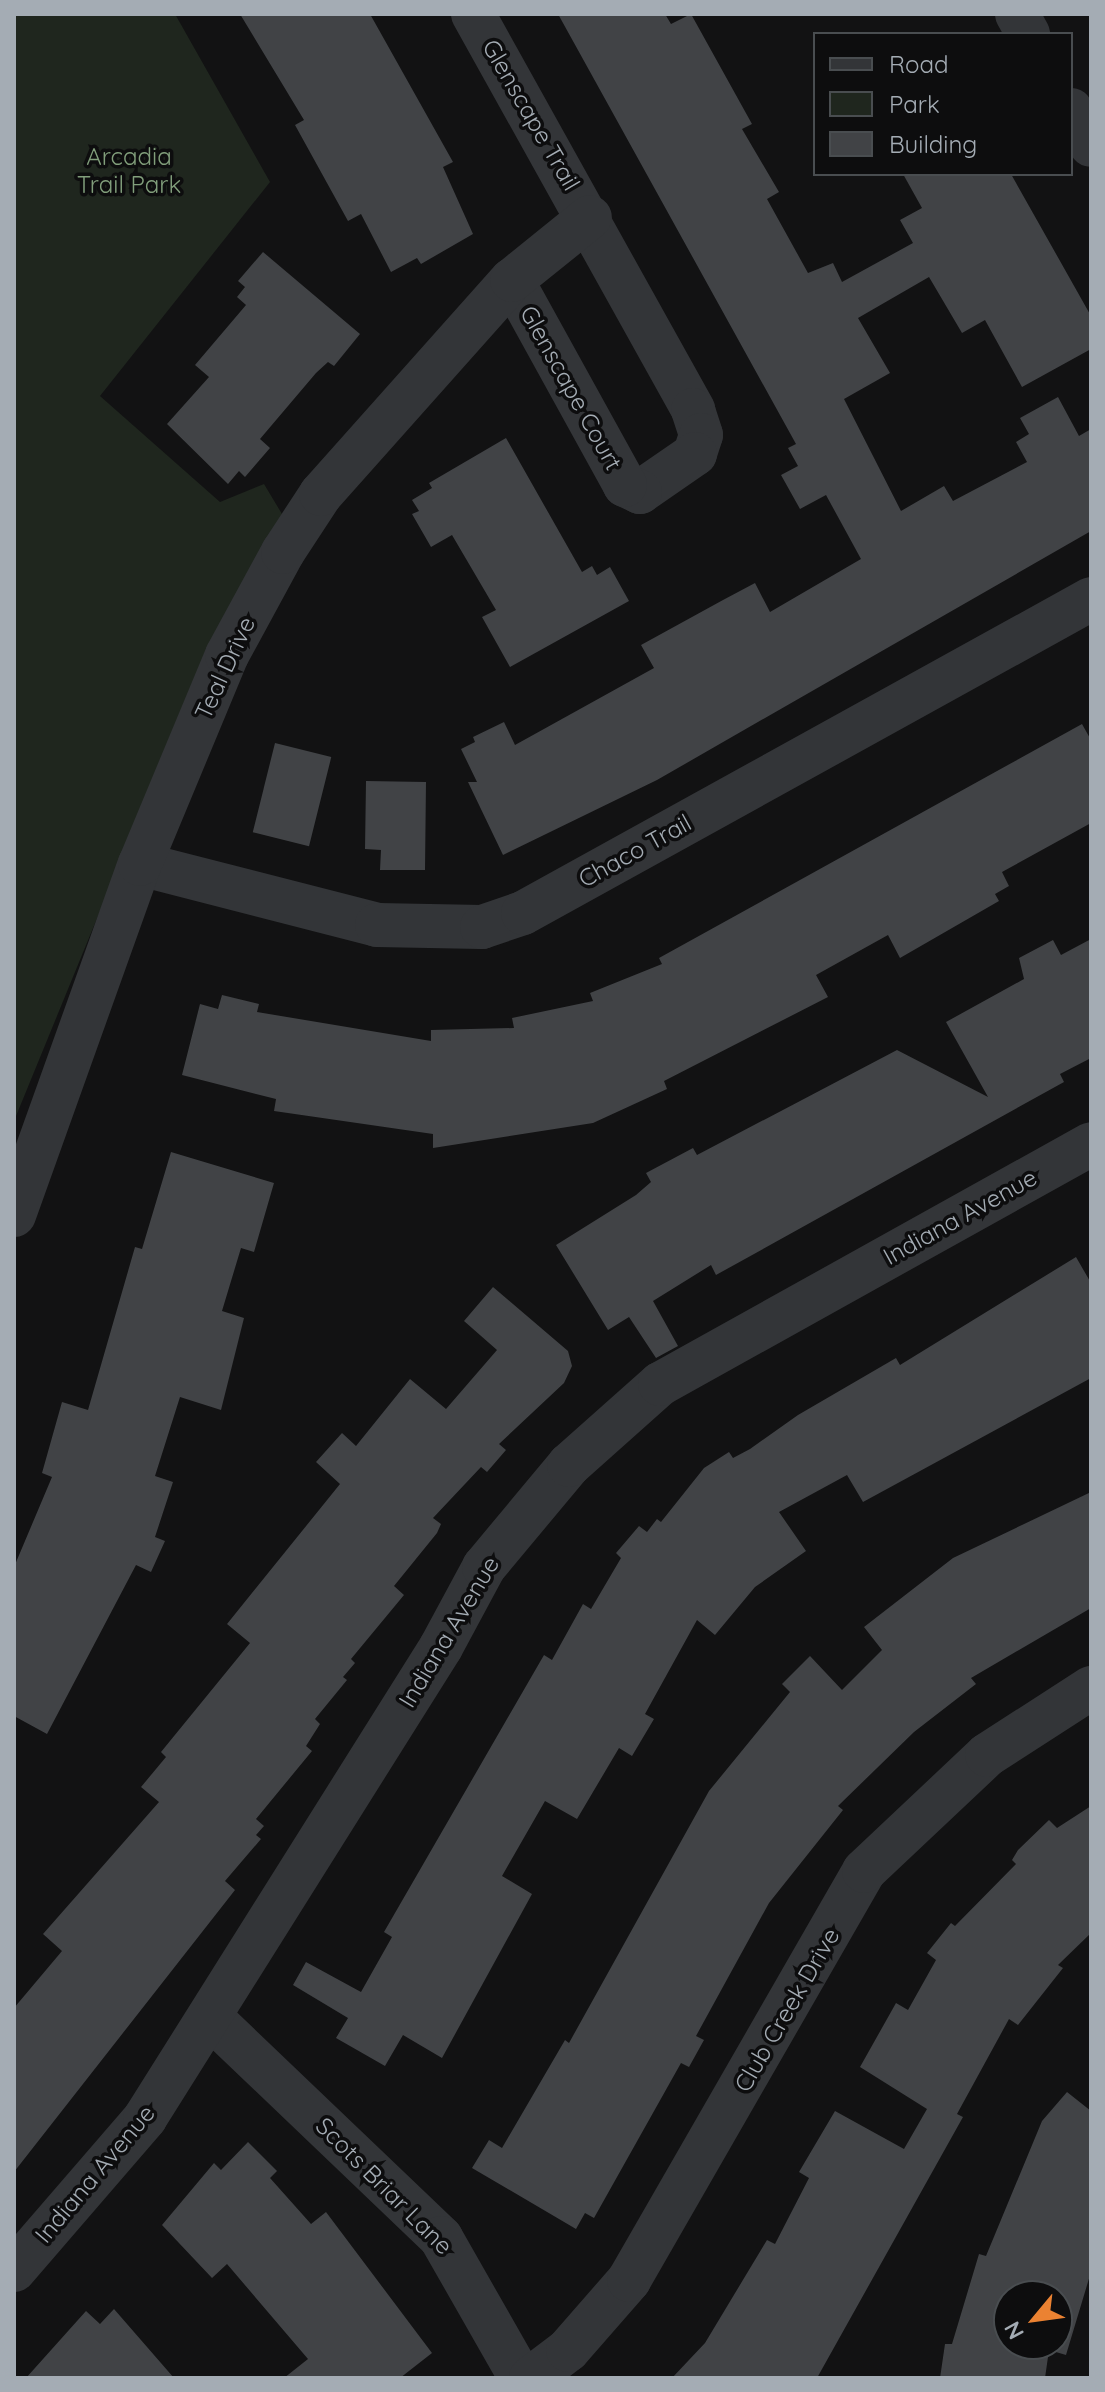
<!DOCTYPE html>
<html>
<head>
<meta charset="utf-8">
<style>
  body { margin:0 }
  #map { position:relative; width:1105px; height:2392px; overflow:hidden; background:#121213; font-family:Quicksand,sans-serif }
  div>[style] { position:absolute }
  .green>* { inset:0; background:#1f261e }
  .building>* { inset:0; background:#414346; transform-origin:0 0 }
  .minor>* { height:44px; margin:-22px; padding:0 22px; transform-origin:22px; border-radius:22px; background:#333538 }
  span { translate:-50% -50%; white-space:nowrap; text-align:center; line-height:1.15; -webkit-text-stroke:7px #0d0d0e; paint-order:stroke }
  .street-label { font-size:24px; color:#a4acb4 }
  .park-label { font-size:24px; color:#819e7b }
  .frame { position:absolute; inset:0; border:16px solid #a4acb4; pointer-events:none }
  .legend { position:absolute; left:813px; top:32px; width:260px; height:144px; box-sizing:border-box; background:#0d0d0e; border:2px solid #494d50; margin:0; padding:10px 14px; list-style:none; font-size:24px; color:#a4acb4 }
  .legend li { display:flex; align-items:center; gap:16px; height:40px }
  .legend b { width:40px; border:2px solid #494d50 }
  .north { position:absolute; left:993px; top:2280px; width:80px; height:80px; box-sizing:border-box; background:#0d0d0e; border:2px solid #494d50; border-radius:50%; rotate:241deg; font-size:22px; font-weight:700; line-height:32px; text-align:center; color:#a4acb4 }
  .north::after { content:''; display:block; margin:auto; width:28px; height:36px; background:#eb8232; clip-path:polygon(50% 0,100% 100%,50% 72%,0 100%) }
</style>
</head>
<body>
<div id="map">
  <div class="green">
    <i style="clip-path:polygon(14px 14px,175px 14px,270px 182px,100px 396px,220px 502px,264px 484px,282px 514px,195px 679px,14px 1121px)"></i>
  </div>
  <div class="building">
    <i style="clip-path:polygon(240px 14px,370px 14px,453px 162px,443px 167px,473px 234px,421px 264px,417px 258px,391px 272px,361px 214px,348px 221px,295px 125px,304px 120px)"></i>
    <i style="clip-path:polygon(558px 14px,665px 14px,671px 24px,691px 14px,752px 124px,742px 129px,779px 192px,767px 199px,808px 273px,833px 263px,842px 282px,913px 243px,900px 220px,922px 208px,903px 174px,1011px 174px,1091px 316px,1091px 349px,1022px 387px,985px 320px,962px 333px,929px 277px,858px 318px,890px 373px,844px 399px,901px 511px,944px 486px,953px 501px,1027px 462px,1016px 442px,1029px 434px,1020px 418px,1058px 397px,1079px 436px,1091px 429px,1091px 531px,657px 780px,503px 855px,468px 782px,477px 782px,461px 749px,475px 742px,473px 737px,504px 722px,515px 745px,654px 668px,641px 645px,723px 600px,755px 583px,770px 612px,861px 559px,826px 495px,800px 509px,781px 475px,798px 466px,788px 448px,796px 444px)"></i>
    <i style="clip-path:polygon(263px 252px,360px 334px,334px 366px,328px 362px,316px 373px,260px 439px,270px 448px,245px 477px,239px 471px,228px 484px,167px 424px,209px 377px,195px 365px,246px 305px,237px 297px,245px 287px,238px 281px)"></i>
    <i style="clip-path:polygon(506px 438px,582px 572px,592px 566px,597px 575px,610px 567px,629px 601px,510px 667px,482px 617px,496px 610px,452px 535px,431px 547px,412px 514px,419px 511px,412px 500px,432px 488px,429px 483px)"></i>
    <i style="clip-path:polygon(1082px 724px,1091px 740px,1091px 823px,1002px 872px,1009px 886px,995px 894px,999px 901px,900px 958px,888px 935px,816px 975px,828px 997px,664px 1081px,667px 1089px,593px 1123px,433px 1148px,433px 1134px,274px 1111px,276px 1099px,182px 1075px,200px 1004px,218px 1009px,222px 995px,259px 1004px,257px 1012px,431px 1041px,431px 1030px,514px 1028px,512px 1018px,593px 1001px,590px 993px,662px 964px,659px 958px)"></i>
    <i style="left:275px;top:743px;width:58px;height:92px;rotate:14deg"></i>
    <i style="clip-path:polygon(366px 781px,426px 782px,425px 870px,380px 870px,381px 850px,365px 849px)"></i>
    <i style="clip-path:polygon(1091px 939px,1091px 1058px,1060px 1074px,1064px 1082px,716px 1275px,711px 1265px,653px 1301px,678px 1346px,656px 1358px,629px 1317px,608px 1330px,556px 1245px,636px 1195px,651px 1182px,646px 1173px,693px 1148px,697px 1155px,897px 1050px,988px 1097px,946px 1022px,1024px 979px,1019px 958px,1053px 940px,1061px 955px)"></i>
    <i style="clip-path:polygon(171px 1152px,274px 1183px,254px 1252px,241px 1248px,222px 1311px,244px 1318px,221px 1410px,180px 1397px,155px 1476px,173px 1482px,155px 1537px,165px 1541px,151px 1572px,136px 1565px,47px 1734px,14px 1716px,14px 1567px,52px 1477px,42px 1473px,62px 1402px,88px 1410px,135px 1247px,142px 1249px)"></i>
    <i style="clip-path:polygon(1076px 1257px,1091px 1283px,1091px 1378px,863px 1502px,847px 1475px,779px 1512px,806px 1551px,755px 1587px,715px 1635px,697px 1620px,645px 1714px,654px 1719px,632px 1756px,619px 1748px,577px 1819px,545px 1801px,502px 1876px,532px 1894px,442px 2058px,403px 2035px,385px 2066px,336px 2038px,348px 2018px,293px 1985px,306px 1962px,361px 1992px,392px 1937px,384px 1932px,544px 1655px,552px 1660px,583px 1604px,591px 1609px,621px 1558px,616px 1553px,639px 1526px,647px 1532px,657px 1519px,661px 1522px,704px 1468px,729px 1452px,733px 1458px,750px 1449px,798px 1415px,896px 1358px,900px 1365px)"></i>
    <i style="clip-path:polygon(493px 1287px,568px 1351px,572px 1366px,564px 1383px,499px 1444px,506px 1450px,487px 1472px,481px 1467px,433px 1518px,441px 1524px,437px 1533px,394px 1586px,404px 1595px,351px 1659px,355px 1663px,343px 1677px,347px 1680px,315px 1719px,320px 1724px,306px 1746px,312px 1751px,256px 1819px,264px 1826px,256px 1835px,261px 1839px,225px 1881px,235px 1890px,14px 2172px,14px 2008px,62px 1951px,43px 1934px,159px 1802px,141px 1787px,166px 1757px,161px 1752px,250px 1643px,227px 1624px,340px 1484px,316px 1462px,342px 1433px,356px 1446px,410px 1379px,446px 1409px,497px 1350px,464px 1321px)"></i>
    <i style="clip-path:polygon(1091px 1492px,1091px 1608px,971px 1678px,976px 1684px,914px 1732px,838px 1806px,843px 1810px,769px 1903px,696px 2036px,704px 2040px,689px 2067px,681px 2063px,594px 2218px,585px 2213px,576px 2229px,472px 2168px,489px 2140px,502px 2148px,565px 2040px,569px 2043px,709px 1791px,790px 1692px,782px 1684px,810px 1656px,842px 1690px,882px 1650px,864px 1627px,953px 1558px)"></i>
    <i style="clip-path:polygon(1091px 1806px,1091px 1933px,1058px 1965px,1063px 1968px,1018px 2025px,1009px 2019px,957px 2114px,963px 2117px,817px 2378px,672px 2378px,705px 2343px,767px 2240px,775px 2244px,809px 2178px,799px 2172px,835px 2111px,904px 2149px,927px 2109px,860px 2067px,896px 2003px,908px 2010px,936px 1960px,927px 1953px,951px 1923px,955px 1926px,1016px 1864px,1012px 1860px,1018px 1850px,1049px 1820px,1057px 1828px)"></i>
    <i style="clip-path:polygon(evenodd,1067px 2092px,1091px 2111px,1091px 2272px,1066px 2355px,1049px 2350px,1045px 2378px,940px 2378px,945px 2344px,952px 2344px,979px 2254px,986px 2256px,1042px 2121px,1067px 2092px,1009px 2296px,1057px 2296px,1057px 2344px,1009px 2344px,1009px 2296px)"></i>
    <i style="clip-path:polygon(248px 2142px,277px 2171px,270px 2178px,311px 2224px,326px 2212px,432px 2353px,400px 2378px,284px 2378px,308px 2359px,227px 2264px,212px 2278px,162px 2225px,214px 2163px,221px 2170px)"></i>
    <i style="clip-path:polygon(114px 2309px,174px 2378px,26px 2378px,86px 2311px,100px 2324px)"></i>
  </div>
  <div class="minor">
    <i style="left:473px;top:14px;width:453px;rotate:60.9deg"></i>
    <i style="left:693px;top:410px;width:26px;rotate:72deg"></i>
    <i style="left:701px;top:435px;width:20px;rotate:108deg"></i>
    <i style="left:695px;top:454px;width:67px;rotate:145.4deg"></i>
    <i style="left:640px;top:492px;width:17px;rotate:-155deg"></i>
    <i style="left:625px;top:485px;width:234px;rotate:-118.9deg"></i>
    <i style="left:1017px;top:14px;width:23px;rotate:61deg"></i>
    <i style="left:1071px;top:110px;width:40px;rotate:60.3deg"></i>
    <i style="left:140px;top:864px;width:245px;rotate:14.4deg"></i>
    <i style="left:377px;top:925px;width:105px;rotate:1.1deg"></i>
    <i style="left:482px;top:927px;width:43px;rotate:-18.9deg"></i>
    <i style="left:523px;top:913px;width:649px;rotate:-28.93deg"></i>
    <i style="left:14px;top:1215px;width:373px;rotate:-70.3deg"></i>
    <i style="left:140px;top:864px;width:226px;rotate:-67.4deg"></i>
    <i style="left:227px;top:655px;width:117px;rotate:-61.5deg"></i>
    <i style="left:283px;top:552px;width:69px;rotate:-56.8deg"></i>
    <i style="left:321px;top:494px;width:287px;rotate:-48.3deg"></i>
    <i style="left:512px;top:280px;width:100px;rotate:-38.9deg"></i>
    <i style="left:212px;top:2019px;width:317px;rotate:43.7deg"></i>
    <i style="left:441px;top:2238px;width:161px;rotate:60.3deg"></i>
    <i style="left:14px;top:2270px;width:201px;rotate:-49.2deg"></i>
    <i style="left:145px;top:2118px;width:556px;rotate:-57.85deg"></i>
    <i style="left:441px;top:1647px;width:91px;rotate:-61.7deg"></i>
    <i style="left:484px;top:1567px;width:133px;rotate:-50.2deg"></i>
    <i style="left:569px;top:1465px;width:122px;rotate:-41.7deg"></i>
    <i style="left:660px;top:1384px;width:493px;rotate:-29.1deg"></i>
    <i style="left:531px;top:2378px;width:46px;rotate:-37.1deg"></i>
    <i style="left:568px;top:2350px;width:93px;rotate:-48.9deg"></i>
    <i style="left:629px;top:2280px;width:472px;rotate:-60.1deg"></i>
    <i style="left:864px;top:1871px;width:169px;rotate:-43.3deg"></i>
    <i style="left:987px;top:1755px;width:124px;rotate:-32.8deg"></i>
  </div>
  <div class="street-label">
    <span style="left:531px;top:115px;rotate:60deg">Glenscape Trail</span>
    <span style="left:571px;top:388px;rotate:61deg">Glenscape Court</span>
    <span style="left:225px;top:668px;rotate:-65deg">Teal Drive</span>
    <span style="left:635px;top:851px;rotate:-29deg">Chaco Trail</span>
    <span style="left:960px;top:1217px;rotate:-29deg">Indiana Avenue</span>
    <span style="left:449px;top:1632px;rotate:-59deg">Indiana Avenue</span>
    <span style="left:787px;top:2010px;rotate:-60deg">Club Creek Drive</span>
    <span style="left:95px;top:2174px;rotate:-50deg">Indiana Avenue</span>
    <span style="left:384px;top:2186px;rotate:45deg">Scots Briar Lane</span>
  </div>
  <div class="park-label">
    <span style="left:129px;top:171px">Arcadia<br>Trail Park</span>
  </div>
  <div class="frame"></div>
  <ul class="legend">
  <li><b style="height:10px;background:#333538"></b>Road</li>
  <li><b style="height:22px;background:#1f261e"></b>Park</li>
  <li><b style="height:22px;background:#414346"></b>Building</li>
  </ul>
  <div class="north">N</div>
</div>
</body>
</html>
